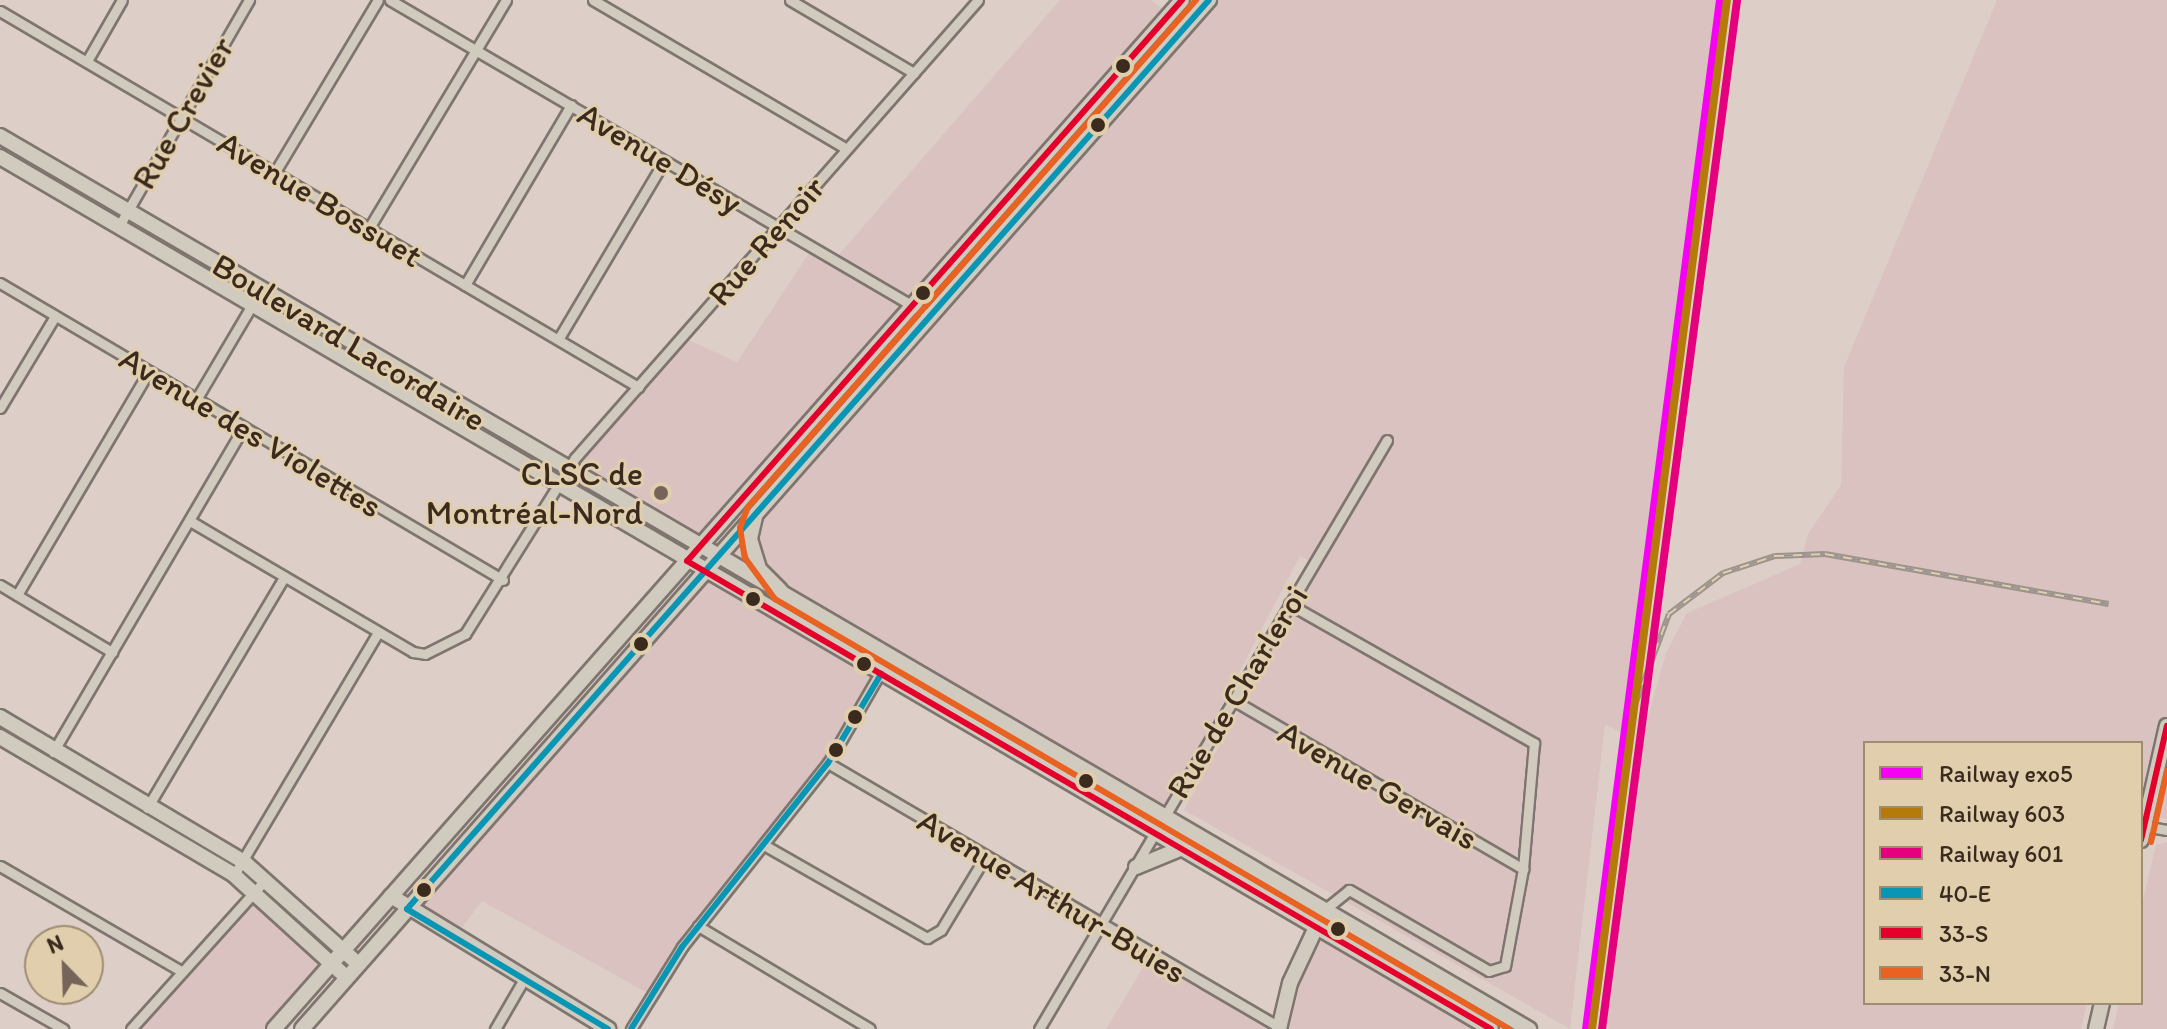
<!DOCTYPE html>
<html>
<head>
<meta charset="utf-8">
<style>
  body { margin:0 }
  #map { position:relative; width:2167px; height:1029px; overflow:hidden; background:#ddcfc8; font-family:Itim,sans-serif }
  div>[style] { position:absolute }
  .built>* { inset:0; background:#dac2c0 }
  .roads { filter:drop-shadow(2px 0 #7f756f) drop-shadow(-2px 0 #7f756f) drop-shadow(0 2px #7f756f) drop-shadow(0 -2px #7f756f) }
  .street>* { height:9px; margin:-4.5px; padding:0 4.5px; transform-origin:4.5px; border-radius:4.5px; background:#d1cabf }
  .secondary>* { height:14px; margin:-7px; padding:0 7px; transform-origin:7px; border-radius:7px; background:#d1cabf }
  .primary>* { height:14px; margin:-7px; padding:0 7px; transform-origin:7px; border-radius:7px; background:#d1cabf }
  .rail>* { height:6px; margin-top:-3px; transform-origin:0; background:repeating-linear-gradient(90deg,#e0ceac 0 9px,#9c948c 0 18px); box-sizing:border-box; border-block:2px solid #9c948c }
  .bus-1>* { height:6px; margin:-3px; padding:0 3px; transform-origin:3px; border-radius:3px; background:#0996b4 }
  .bus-2>* { height:6px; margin:-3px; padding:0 3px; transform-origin:3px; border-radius:3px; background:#e4002b }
  .bus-3>* { height:6px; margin:-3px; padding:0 3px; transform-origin:3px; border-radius:3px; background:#e96222 }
  .rail-1>* { height:8px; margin:-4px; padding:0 4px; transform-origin:4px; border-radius:4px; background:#f502f4 }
  .rail-2>* { height:8px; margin:-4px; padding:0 4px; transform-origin:4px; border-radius:4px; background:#b57b0a }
  .rail-3>* { height:8px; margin:-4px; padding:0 4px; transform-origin:4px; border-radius:4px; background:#e5007d }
  .dots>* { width:22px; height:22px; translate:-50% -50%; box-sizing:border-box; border:4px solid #e0ceac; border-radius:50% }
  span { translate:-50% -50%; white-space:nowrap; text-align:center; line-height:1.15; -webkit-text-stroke:6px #e0ceac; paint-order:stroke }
  .street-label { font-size:34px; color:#3b2a1e }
  .poi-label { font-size:34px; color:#3b2a1e }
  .right { translate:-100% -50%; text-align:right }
  .legend { position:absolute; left:1863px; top:741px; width:280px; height:264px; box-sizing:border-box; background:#e0ceac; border:2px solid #9e8c73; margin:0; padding:10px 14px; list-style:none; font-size:24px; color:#3b2a1e }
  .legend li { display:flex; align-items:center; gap:16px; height:40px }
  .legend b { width:40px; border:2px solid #9e8c73 }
  .north { position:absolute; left:24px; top:925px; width:80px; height:80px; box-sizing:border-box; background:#e0ceac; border:2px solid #9e8c73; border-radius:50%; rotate:337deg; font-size:22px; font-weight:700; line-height:32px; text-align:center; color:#3b2a1e }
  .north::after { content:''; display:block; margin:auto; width:28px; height:36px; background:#74645a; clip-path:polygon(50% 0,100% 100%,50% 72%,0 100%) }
</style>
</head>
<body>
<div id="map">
  <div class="built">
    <i style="clip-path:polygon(1060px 0,1151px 0,1170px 14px,702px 544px,568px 471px,682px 337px,737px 362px,813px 247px,835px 259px)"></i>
    <i style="clip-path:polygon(1210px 0,1718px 0,1643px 649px,1626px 735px,1605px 724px,1570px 1029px,1184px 810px,1319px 566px,1300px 556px,1165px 814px,718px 555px)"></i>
    <i style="clip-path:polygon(1997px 0,2167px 0,2167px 819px,2141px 815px,2141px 743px,1865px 743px,1865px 1003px,2087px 1003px,2081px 1029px,1603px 1029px,1635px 762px,1666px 653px,1687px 613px,1800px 564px,1808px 534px,1841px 485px,1844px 367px)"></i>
    <i style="clip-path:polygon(704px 570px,881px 674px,828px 763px,651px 995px,482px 901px,454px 938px,407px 909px)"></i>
    <i style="clip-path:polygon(2167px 842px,2167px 1029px,2113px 1029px,2119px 1003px,2141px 1003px,2141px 908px,2156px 845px)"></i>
    <i style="clip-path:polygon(254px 891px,332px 962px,274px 1029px,140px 1029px)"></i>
    <i style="clip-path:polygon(1316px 925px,1491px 1029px,1106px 1029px,1150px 956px,1279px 1026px)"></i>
  </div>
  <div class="roads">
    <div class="street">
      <i style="left:390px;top:0;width:626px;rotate:30.34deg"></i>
      <i style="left:593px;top:0;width:294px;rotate:30.4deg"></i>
      <i style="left:790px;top:0;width:144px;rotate:30.5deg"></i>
      <i style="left:0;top:11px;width:741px;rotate:30.51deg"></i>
      <i style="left:87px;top:61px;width:70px;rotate:-60.2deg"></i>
      <i style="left:275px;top:172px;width:200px;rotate:-59.1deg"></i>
      <i style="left:119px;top:226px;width:261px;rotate:-60.1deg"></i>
      <i style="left:369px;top:228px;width:266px;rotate:-59deg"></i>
      <i style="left:0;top:283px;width:584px;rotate:30.56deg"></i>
      <i style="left:465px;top:285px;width:209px;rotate:-59.5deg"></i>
      <i style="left:559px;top:338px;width:206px;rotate:-59.3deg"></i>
      <i style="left:197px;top:398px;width:108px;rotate:-59.4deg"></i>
      <i style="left:0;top:408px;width:107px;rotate:-59.1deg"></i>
      <i style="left:190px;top:521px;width:259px;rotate:30.4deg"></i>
      <i style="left:413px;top:652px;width:12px;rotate:9deg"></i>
      <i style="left:425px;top:654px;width:45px;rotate:-26.6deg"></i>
      <i style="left:465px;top:634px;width:208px;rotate:-58deg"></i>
      <i style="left:575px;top:458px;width:610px;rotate:-48.66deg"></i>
      <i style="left:0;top:585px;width:131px;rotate:30.9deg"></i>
      <i style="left:17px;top:595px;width:260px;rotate:-59.5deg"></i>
      <i style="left:1289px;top:604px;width:282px;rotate:29.6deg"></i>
      <i style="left:1534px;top:743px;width:126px;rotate:95deg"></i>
      <i style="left:1523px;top:869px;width:99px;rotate:100.5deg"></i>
      <i style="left:1505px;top:966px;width:17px;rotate:163deg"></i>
      <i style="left:1489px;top:971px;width:162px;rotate:-149.9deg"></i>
      <i style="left:1349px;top:890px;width:28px;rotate:141deg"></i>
      <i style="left:1233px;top:700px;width:336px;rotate:30.2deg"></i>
      <i style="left:53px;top:752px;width:376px;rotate:-59.6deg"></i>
      <i style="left:828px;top:763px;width:523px;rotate:30.34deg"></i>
      <i style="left:147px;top:808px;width:269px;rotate:-59.3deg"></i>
      <i style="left:2144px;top:826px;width:23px;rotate:10deg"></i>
      <i style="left:764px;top:845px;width:188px;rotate:29.7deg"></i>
      <i style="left:927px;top:938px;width:16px;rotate:-30deg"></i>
      <i style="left:941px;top:930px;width:85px;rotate:-58.9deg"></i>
      <i style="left:0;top:866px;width:211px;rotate:30.1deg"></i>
      <i style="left:234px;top:875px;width:282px;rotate:-59.3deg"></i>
      <i style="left:698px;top:926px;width:200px;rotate:30.9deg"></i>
      <i style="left:0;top:993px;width:73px;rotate:29.7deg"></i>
      <i style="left:131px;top:1029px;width:202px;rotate:-48deg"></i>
      <i style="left:495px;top:1029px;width:58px;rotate:-59.9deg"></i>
      <i style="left:631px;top:1029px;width:97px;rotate:-58.1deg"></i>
      <i style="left:682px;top:947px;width:235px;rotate:-51.6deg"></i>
      <i style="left:828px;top:763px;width:126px;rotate:-60deg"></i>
      <i style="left:1039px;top:1029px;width:684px;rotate:-59.42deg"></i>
    </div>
    <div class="secondary">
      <i style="left:0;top:136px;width:1771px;rotate:30.29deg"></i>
      <i style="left:0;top:157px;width:1727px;rotate:30.32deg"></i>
      <i style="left:0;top:717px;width:282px;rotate:30.7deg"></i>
      <i style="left:243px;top:861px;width:154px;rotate:41.8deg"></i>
      <i style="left:0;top:737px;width:272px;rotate:30.5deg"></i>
      <i style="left:234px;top:875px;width:151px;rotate:42.3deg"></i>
      <i style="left:2141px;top:840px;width:117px;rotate:-77.2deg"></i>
      <i style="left:1136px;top:867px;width:50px;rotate:-22.4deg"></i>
      <i style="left:391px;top:896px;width:255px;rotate:31.5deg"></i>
      <i style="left:1279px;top:1029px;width:47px;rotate:-76.6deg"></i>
      <i style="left:1290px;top:983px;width:71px;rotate:-64.9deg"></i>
      <i style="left:2096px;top:1029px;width:27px;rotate:-77deg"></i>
    </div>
    <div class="primary">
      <i style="left:755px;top:517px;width:23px;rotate:103deg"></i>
      <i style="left:750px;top:539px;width:31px;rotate:73deg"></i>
      <i style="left:759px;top:569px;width:30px;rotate:45deg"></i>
      <i style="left:274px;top:1029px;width:1372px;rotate:-48.57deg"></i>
      <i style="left:302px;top:1029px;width:1372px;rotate:-48.61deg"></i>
    </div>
  </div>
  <div class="rail">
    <i style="left:1725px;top:7px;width:7px;rotate:-74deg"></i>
    <i style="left:1636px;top:702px;width:94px;rotate:-69.4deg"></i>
    <i style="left:1669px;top:614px;width:68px;rotate:-37.2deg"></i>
    <i style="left:1723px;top:573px;width:55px;rotate:-18.1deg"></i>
    <i style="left:1775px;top:556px;width:50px;rotate:-2.3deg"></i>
    <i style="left:1825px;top:554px;width:288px;rotate:10deg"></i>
  </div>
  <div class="bus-1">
    <i style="left:608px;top:1029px;width:234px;rotate:-149.2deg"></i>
    <i style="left:407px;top:909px;width:1212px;rotate:-48.58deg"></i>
    <i style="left:631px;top:1029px;width:97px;rotate:-58.1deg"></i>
    <i style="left:682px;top:947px;width:235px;rotate:-51.6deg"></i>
    <i style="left:828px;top:763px;width:104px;rotate:-59.2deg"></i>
  </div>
  <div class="bus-2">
    <i style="left:1182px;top:0;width:748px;rotate:131.42deg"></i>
    <i style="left:687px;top:561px;width:930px;rotate:30.2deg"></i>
    <i style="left:2141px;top:840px;width:117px;rotate:-77.2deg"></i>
  </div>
  <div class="bus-3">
    <i style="left:1196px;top:0;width:677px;rotate:131.46deg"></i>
    <i style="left:748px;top:507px;width:22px;rotate:111deg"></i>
    <i style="left:740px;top:528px;width:30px;rotate:81deg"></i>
    <i style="left:745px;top:558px;width:51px;rotate:53.8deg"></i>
    <i style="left:775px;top:599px;width:851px;rotate:30.36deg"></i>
    <i style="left:2151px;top:842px;width:73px;rotate:-77.3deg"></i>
  </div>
  <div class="rail-1">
    <i style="left:1586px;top:1029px;width:1038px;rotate:-82.58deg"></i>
  </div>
  <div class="rail-2">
    <i style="left:1592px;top:1029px;width:1038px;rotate:-82.53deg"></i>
  </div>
  <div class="rail-3">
    <i style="left:1602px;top:1029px;width:1037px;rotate:-82.52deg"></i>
  </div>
  <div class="dots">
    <i style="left:1123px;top:66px;background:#3b2a1e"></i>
    <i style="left:1098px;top:125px;background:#3b2a1e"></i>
    <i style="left:923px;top:293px;background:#3b2a1e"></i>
    <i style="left:661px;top:493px;background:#74645a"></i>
    <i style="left:753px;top:599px;background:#3b2a1e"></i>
    <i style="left:641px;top:644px;background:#3b2a1e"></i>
    <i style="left:864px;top:664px;background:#3b2a1e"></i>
    <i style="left:855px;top:717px;background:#3b2a1e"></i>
    <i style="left:836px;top:750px;background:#3b2a1e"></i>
    <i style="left:1086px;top:781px;background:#3b2a1e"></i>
    <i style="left:424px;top:890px;background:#3b2a1e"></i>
    <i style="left:1338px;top:929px;background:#3b2a1e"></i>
  </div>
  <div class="street-label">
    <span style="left:183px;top:113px;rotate:-60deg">Rue Crevier</span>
    <span style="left:660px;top:158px;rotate:31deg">Avenue Désy</span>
    <span style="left:320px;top:199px;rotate:31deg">Avenue Bossuet</span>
    <span style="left:766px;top:241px;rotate:-49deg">Rue Renoir</span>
    <span style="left:349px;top:342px;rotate:31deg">Boulevard Lacordaire</span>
    <span style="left:251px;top:432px;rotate:31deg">Avenue des Violettes</span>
    <span style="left:1237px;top:692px;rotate:-59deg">Rue de Charleroi</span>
    <span style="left:1378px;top:785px;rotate:30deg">Avenue Gervais</span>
    <span style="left:1052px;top:896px;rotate:31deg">Avenue Arthur-Buies</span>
  </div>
  <div class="poi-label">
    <span class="right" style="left:643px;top:493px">CLSC de<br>Montréal-Nord</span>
  </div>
  <ul class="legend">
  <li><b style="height:10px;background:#f502f4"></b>Railway exo5</li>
  <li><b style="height:10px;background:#b57b0a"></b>Railway 603</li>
  <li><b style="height:10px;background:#e5007d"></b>Railway 601</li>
  <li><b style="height:10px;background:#0996b4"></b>40-E</li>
  <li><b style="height:10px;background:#e4002b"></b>33-S</li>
  <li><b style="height:10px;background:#e96222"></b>33-N</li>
  </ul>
  <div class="north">N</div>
</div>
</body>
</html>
